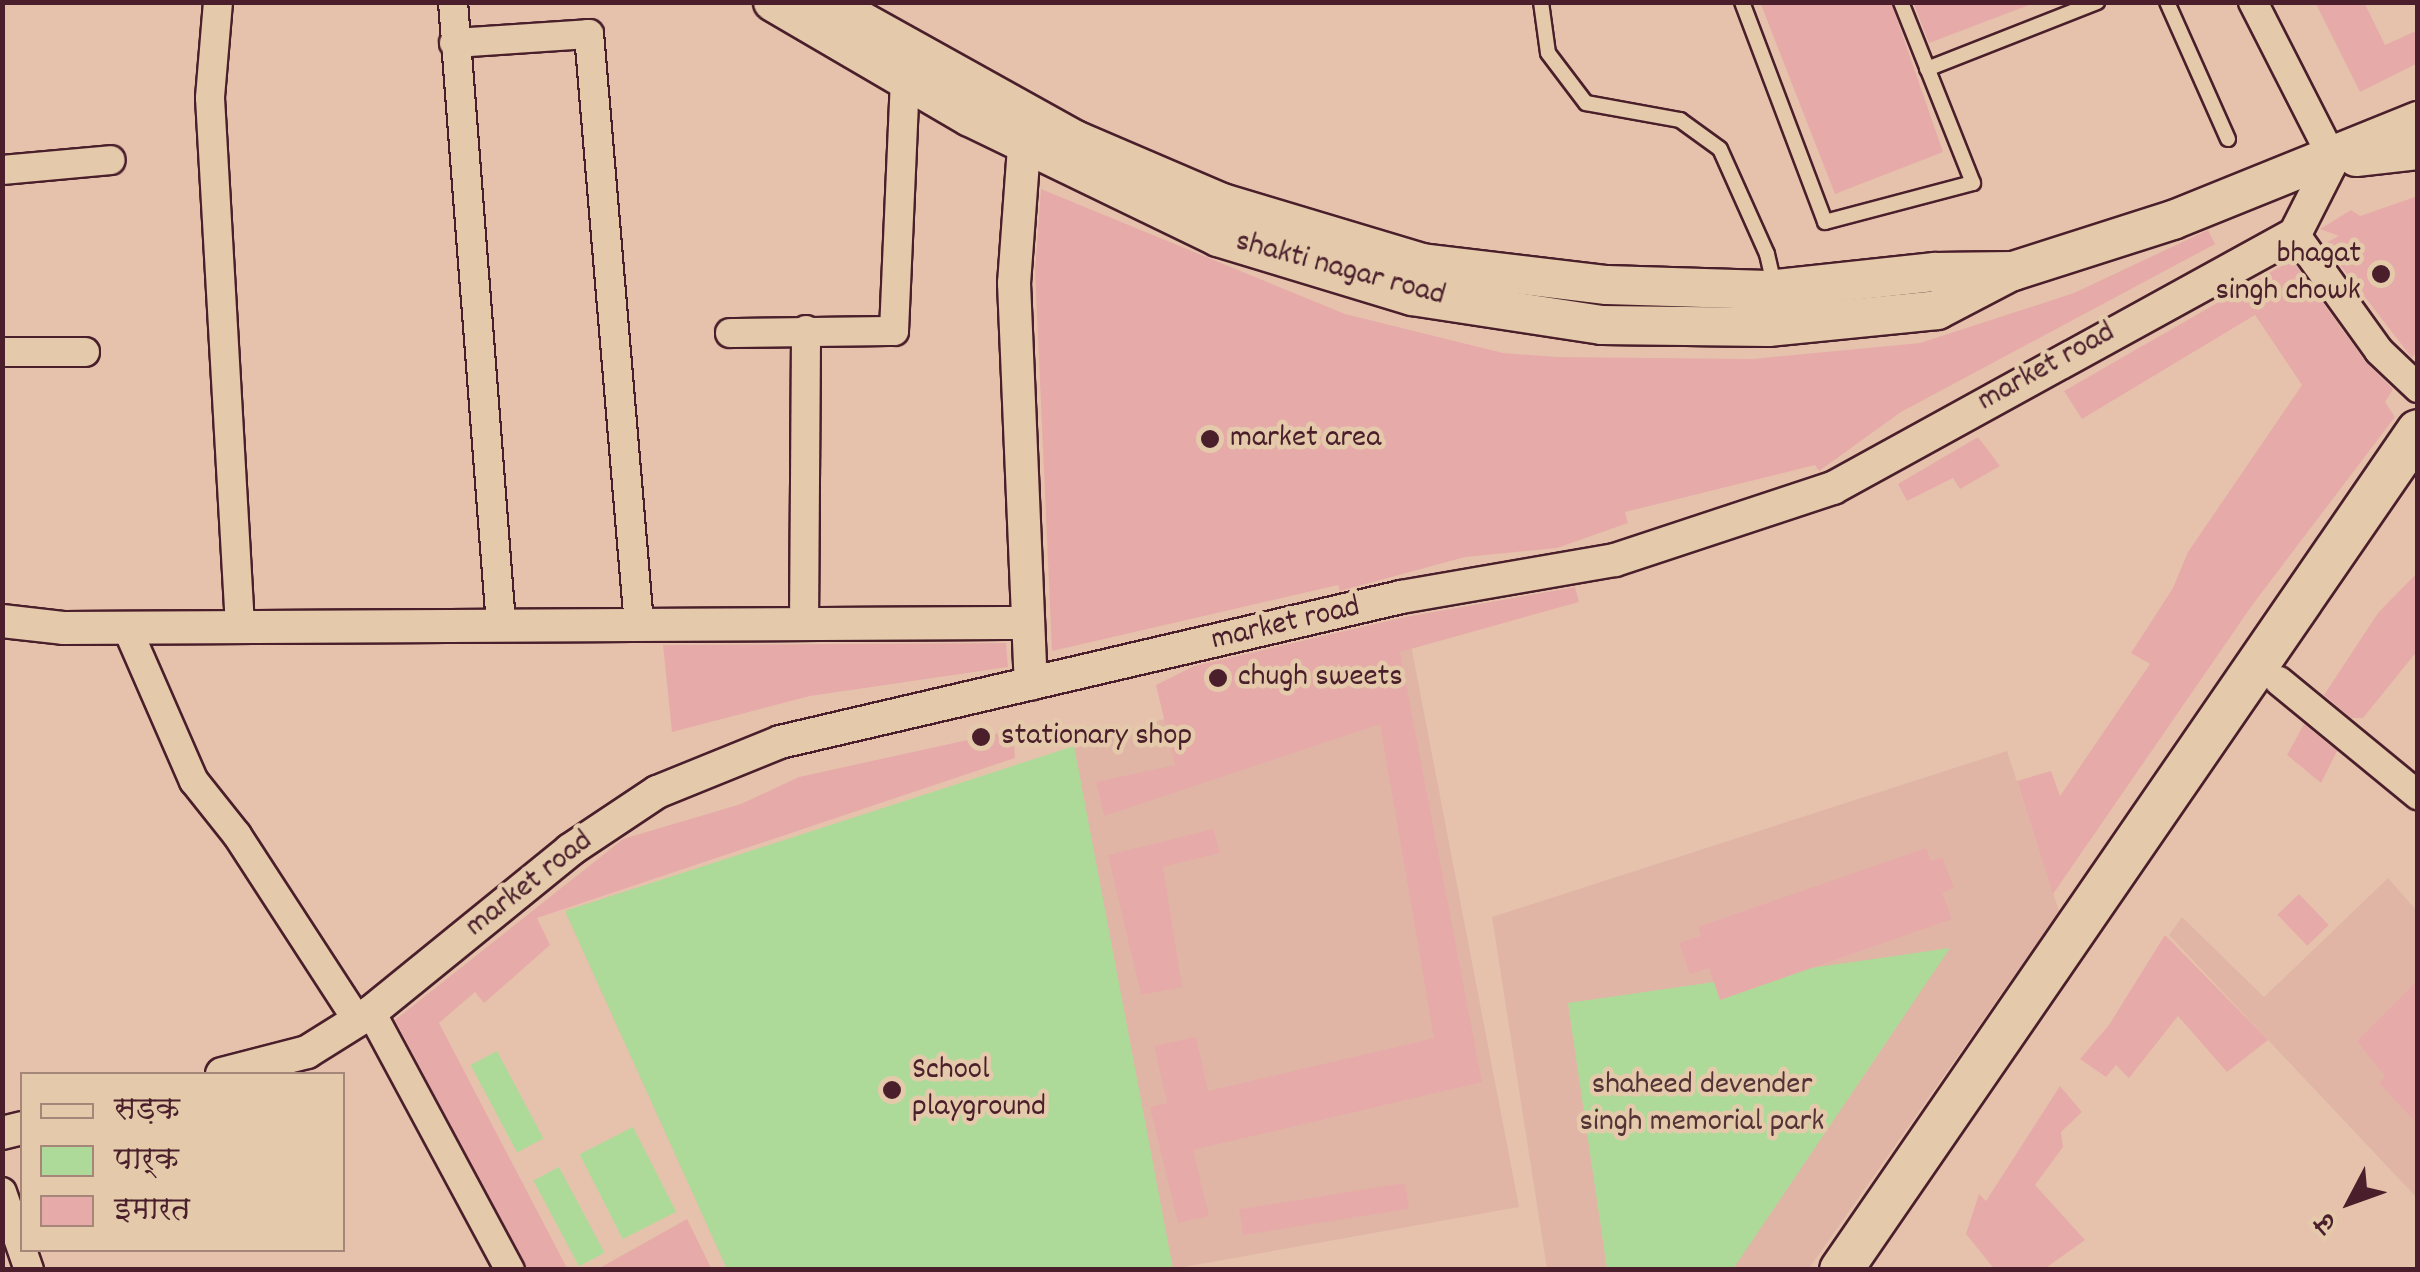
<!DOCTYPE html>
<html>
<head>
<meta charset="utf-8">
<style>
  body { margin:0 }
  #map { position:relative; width:2420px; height:1272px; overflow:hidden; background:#e6c2ac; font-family:Dekko,"Playpen Sans Deva",sans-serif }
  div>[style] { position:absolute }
  .built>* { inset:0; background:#e0b5a6 }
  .green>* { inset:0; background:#aeda99; transform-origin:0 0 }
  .building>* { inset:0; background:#e6aba8; transform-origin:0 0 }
  .roads { filter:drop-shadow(2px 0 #4a1f2b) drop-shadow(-2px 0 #4a1f2b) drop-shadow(0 2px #4a1f2b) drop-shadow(0 -2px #4a1f2b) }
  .service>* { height:14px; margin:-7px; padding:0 7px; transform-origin:7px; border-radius:7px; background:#e4caab }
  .minor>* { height:28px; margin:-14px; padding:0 14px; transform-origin:14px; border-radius:14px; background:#e4caab }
  .tertiary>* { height:32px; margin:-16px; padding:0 16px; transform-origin:16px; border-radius:16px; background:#e4caab }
  .secondary>* { height:38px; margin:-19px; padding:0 19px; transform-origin:19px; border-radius:19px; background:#e4caab }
  .primary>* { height:42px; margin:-21px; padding:0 21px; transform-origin:21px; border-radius:21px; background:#e4caab }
  .dots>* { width:28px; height:28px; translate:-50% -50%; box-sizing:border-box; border:5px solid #e4caab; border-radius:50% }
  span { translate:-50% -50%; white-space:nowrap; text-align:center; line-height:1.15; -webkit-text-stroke:9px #e4caab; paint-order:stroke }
  .poi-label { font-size:32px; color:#4a1f2b }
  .right { translate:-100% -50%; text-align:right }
  .left { translate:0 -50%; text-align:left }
  .street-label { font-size:32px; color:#4a1f2b }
  .park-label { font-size:32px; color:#543236 }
  .frame { position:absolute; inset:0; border:5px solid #4a1f2b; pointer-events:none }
  .legend { position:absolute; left:20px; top:1072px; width:325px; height:180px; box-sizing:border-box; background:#e4caab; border:2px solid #a68678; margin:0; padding:12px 18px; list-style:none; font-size:30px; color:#4a1f2b }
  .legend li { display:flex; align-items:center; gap:20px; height:50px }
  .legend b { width:50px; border:2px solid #a68678 }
  .north { position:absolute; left:2300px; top:1152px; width:100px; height:100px; -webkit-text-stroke:8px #e4caab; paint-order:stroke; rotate:229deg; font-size:28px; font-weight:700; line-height:40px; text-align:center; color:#4a1f2b }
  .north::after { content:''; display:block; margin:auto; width:35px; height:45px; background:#4a1f2b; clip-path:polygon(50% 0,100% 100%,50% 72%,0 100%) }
</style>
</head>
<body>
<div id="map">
  <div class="built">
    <i style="clip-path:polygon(1410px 640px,1519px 1207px,1173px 1269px,727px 1269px,565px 911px)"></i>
    <i style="clip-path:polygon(2007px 751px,2059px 911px,1808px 1270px,1547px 1269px,1492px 917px)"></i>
    <i style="clip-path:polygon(2388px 878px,2417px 911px,2417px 1198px,2169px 935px,2182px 917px,2264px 997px)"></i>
  </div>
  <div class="green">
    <i style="clip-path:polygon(1074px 746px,1173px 1269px,727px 1269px,565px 911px)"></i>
    <i style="clip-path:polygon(1950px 948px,1733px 1269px,1607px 1269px,1568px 1003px)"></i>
    <i style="left:497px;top:1051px;width:99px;height:30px;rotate:62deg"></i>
    <i style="left:633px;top:1127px;width:95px;height:60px;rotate:63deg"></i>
    <i style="left:559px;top:1167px;width:97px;height:29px;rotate:62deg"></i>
  </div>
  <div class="building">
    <i style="clip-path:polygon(1760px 2px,1891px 2px,1943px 152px,1835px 194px)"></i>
    <i style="clip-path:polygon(1913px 2px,2029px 2px,2029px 5px,1929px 43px)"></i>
    <i style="clip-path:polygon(2315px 2px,2364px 2px,2385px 45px,2418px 30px,2418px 63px,2360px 92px)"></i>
    <i style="clip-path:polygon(1041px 189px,1345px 314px,1503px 353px,1557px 357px,1752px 359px,1920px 343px,2074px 293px,2208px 230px,2215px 244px,1901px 412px,1819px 471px,1815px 465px,1625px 512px,1628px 523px,1557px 548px,1465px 557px,1340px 591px,1338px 585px,1052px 651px,1035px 270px)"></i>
    <i style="clip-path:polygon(2418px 196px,2418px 350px,2412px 358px,2324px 244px,2339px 236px,2320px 229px,2351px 210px,2360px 216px)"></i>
    <i style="clip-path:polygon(2292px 260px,2365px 361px,2393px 389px,2385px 402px,2395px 417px,2253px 604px,2053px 894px,2017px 781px,2051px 771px,2060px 796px,2150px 664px,2131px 653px,2173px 588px,2188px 552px,2302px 385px,2255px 315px,2082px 419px,2064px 391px)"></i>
    <i style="clip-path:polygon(1978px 437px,2000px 466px,1960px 489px,1953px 478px,1907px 501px,1898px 484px)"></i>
    <i style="clip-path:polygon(2418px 572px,2418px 650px,2363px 718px,2351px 718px,2324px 695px,2378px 613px)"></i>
    <i style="clip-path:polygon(1575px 587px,1579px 602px,1400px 652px,1482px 1082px,1193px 1150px,1209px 1216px,1178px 1223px,1150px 1107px,1167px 1103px,1154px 1046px,1196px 1037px,1208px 1091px,1434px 1038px,1380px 724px,1104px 816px,1096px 782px,1175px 765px,1156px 685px,1194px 666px,1405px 617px)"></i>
    <i style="clip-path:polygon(1006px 643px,1008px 667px,810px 696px,672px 732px,663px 645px)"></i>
    <i style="clip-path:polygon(2304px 724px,2337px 751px,2321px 783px,2287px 755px)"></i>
    <i style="clip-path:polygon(1013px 730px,1015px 758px,537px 918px,550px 945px,484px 1003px,475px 992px,439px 1023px,568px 1270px,527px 1270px,395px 1020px,623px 839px,741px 804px,799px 777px)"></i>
    <i style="clip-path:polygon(1213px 829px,1220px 853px,1163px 867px,1182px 987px,1141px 995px,1108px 855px)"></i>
    <i style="clip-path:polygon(1926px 848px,1931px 861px,1942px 857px,1954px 888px,1942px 892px,1952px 919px,1720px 1000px,1709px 968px,1690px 974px,1679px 943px,1701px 936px,1698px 927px)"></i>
    <i style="left:2299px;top:894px;width:43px;height:30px;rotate:46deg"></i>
    <i style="clip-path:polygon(2165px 935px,2268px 1040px,2227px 1072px,2178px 1016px,2129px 1078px,2116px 1065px,2106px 1077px,2080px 1059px,2109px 1025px)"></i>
    <i style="clip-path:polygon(2418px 980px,2418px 1125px,2379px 1083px,2385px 1077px,2357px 1041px)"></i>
    <i style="clip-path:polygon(2060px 1086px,2082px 1112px,2061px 1132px,2063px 1147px,2035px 1185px,2085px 1240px,2043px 1270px,1995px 1270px,1966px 1234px,1979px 1194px,1986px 1201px)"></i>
    <i style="left:1405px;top:1183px;width:26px;height:168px;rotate:81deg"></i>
    <i style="clip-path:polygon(687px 1219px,712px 1270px,596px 1270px)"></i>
  </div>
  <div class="roads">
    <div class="service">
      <i style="left:1541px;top:2px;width:51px;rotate:82.2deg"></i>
      <i style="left:1548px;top:53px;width:63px;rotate:52.8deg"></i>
      <i style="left:1586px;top:103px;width:96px;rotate:10.3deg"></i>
      <i style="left:1680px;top:120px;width:49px;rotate:35.9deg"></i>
      <i style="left:1720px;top:149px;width:115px;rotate:65.9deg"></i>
      <i style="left:1767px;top:254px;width:35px;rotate:77deg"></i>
      <i style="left:1742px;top:2px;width:235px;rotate:69.3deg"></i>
      <i style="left:1825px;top:222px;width:153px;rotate:-14.8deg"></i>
      <i style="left:1973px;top:183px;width:195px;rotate:-111.7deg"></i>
      <i style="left:2167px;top:2px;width:150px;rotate:66deg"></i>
      <i style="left:1927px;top:69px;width:183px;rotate:-21.5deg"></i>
    </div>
    <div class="minor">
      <i style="left:218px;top:2px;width:96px;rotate:94.8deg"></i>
      <i style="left:210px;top:98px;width:529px;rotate:86.75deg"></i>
      <i style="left:453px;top:2px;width:624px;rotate:85.59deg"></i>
      <i style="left:2253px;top:2px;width:176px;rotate:63deg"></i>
      <i style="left:454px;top:43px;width:135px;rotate:-3.8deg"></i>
      <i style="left:589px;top:34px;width:592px;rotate:85.16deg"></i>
      <i style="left:2px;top:170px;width:109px;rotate:-5.2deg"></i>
      <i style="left:2295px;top:234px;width:144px;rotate:54.3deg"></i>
      <i style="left:2379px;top:351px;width:54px;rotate:43.5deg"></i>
      <i style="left:730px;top:333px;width:164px;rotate:-0.7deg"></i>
      <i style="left:894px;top:331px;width:252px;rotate:-87.5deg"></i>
      <i style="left:2px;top:352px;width:83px"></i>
      <i style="left:804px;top:624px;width:294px;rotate:-89.6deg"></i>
      <i style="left:127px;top:628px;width:167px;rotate:66.4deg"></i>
      <i style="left:194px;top:781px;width:69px;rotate:51.5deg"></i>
      <i style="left:237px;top:835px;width:221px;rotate:57deg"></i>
      <i style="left:2279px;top:681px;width:180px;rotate:39.4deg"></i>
      <i style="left:371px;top:1012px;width:293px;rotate:61.7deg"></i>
      <i style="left:2px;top:1192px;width:83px;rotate:70.9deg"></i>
    </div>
    <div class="tertiary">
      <i style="left:1026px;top:120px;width:163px;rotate:94.2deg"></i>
      <i style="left:1014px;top:283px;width:401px;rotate:87.6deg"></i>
      <i style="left:2px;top:621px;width:61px;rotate:6.5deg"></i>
      <i style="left:63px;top:628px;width:961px;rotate:-0.3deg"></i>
      <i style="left:222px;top:1074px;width:88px;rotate:-14.5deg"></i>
      <i style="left:307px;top:1052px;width:75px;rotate:-32deg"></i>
      <i style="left:371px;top:1012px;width:257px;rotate:-39.1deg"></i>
      <i style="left:570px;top:850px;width:105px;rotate:-33.7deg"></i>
      <i style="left:657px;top:792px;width:133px;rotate:-22.1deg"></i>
      <i style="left:780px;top:742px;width:638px;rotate:-13.14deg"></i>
      <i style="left:1401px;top:597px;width:217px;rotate:-9.8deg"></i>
      <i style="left:1615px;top:560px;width:230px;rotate:-18.3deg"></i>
      <i style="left:1833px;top:488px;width:527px;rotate:-28.8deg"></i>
      <i style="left:2295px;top:234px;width:84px;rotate:-63.1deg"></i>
      <i style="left:2px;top:1133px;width:21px;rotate:-14deg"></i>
    </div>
    <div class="secondary">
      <i style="left:773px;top:2px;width:228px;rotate:30.3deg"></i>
      <i style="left:970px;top:117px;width:276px;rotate:25.8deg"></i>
      <i style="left:1218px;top:237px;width:203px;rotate:16.9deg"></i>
      <i style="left:1412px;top:296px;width:192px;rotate:8.7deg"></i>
      <i style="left:1602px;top:325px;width:166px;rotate:0.7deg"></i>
      <i style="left:1768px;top:327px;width:170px;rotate:-5.7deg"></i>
      <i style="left:1937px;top:310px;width:78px;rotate:-27.6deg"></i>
      <i style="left:827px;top:2px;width:284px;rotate:29.1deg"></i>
      <i style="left:1075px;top:140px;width:160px;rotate:23.2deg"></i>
      <i style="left:1222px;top:203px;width:209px;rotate:16.7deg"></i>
      <i style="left:1422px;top:263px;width:186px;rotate:6.8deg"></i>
      <i style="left:1607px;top:285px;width:161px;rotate:1.8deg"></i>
      <i style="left:1768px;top:290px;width:168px;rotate:-6.2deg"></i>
      <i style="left:1935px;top:272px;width:78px;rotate:-0.7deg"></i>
      <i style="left:2013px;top:271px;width:168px;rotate:-17.7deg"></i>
      <i style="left:2173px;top:220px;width:264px;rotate:-22deg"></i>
      <i style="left:2356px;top:157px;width:62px;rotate:-6.4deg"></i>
    </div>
    <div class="primary">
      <i style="left:1841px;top:1270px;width:1018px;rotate:-55.48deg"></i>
    </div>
  </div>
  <div class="dots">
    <i style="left:2381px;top:274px;background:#4a1f2b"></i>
    <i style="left:1210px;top:439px;background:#4a1f2b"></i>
    <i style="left:1218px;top:678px;background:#4a1f2b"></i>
    <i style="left:981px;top:737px;background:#4a1f2b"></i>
    <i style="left:892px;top:1090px;background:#4a1f2b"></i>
  </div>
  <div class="poi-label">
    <span class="right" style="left:2361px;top:274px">bhagat<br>singh chowk</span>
    <span class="left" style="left:1230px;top:439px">market area</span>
    <span class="left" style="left:1238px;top:678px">chugh sweets</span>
    <span class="left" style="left:1001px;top:737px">stationary shop</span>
    <span class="left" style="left:912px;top:1090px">School<br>playground</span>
  </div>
  <div class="street-label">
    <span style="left:1340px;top:270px;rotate:15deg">shakti nagar road</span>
    <span style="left:2047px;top:368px;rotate:-29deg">market road</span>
    <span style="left:1286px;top:625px;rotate:-13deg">market road</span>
    <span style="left:530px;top:885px;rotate:-38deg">market road</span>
  </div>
  <div class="park-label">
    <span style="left:1702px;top:1105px">shaheed devender<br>singh memorial park</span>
  </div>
  <div class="frame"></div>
  <ul class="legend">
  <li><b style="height:12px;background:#e4caab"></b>सड़क</li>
  <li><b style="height:28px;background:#aeda99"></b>पार्क</li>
  <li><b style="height:28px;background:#e6aba8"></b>इमारत</li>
  </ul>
  <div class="north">उ</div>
</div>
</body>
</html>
